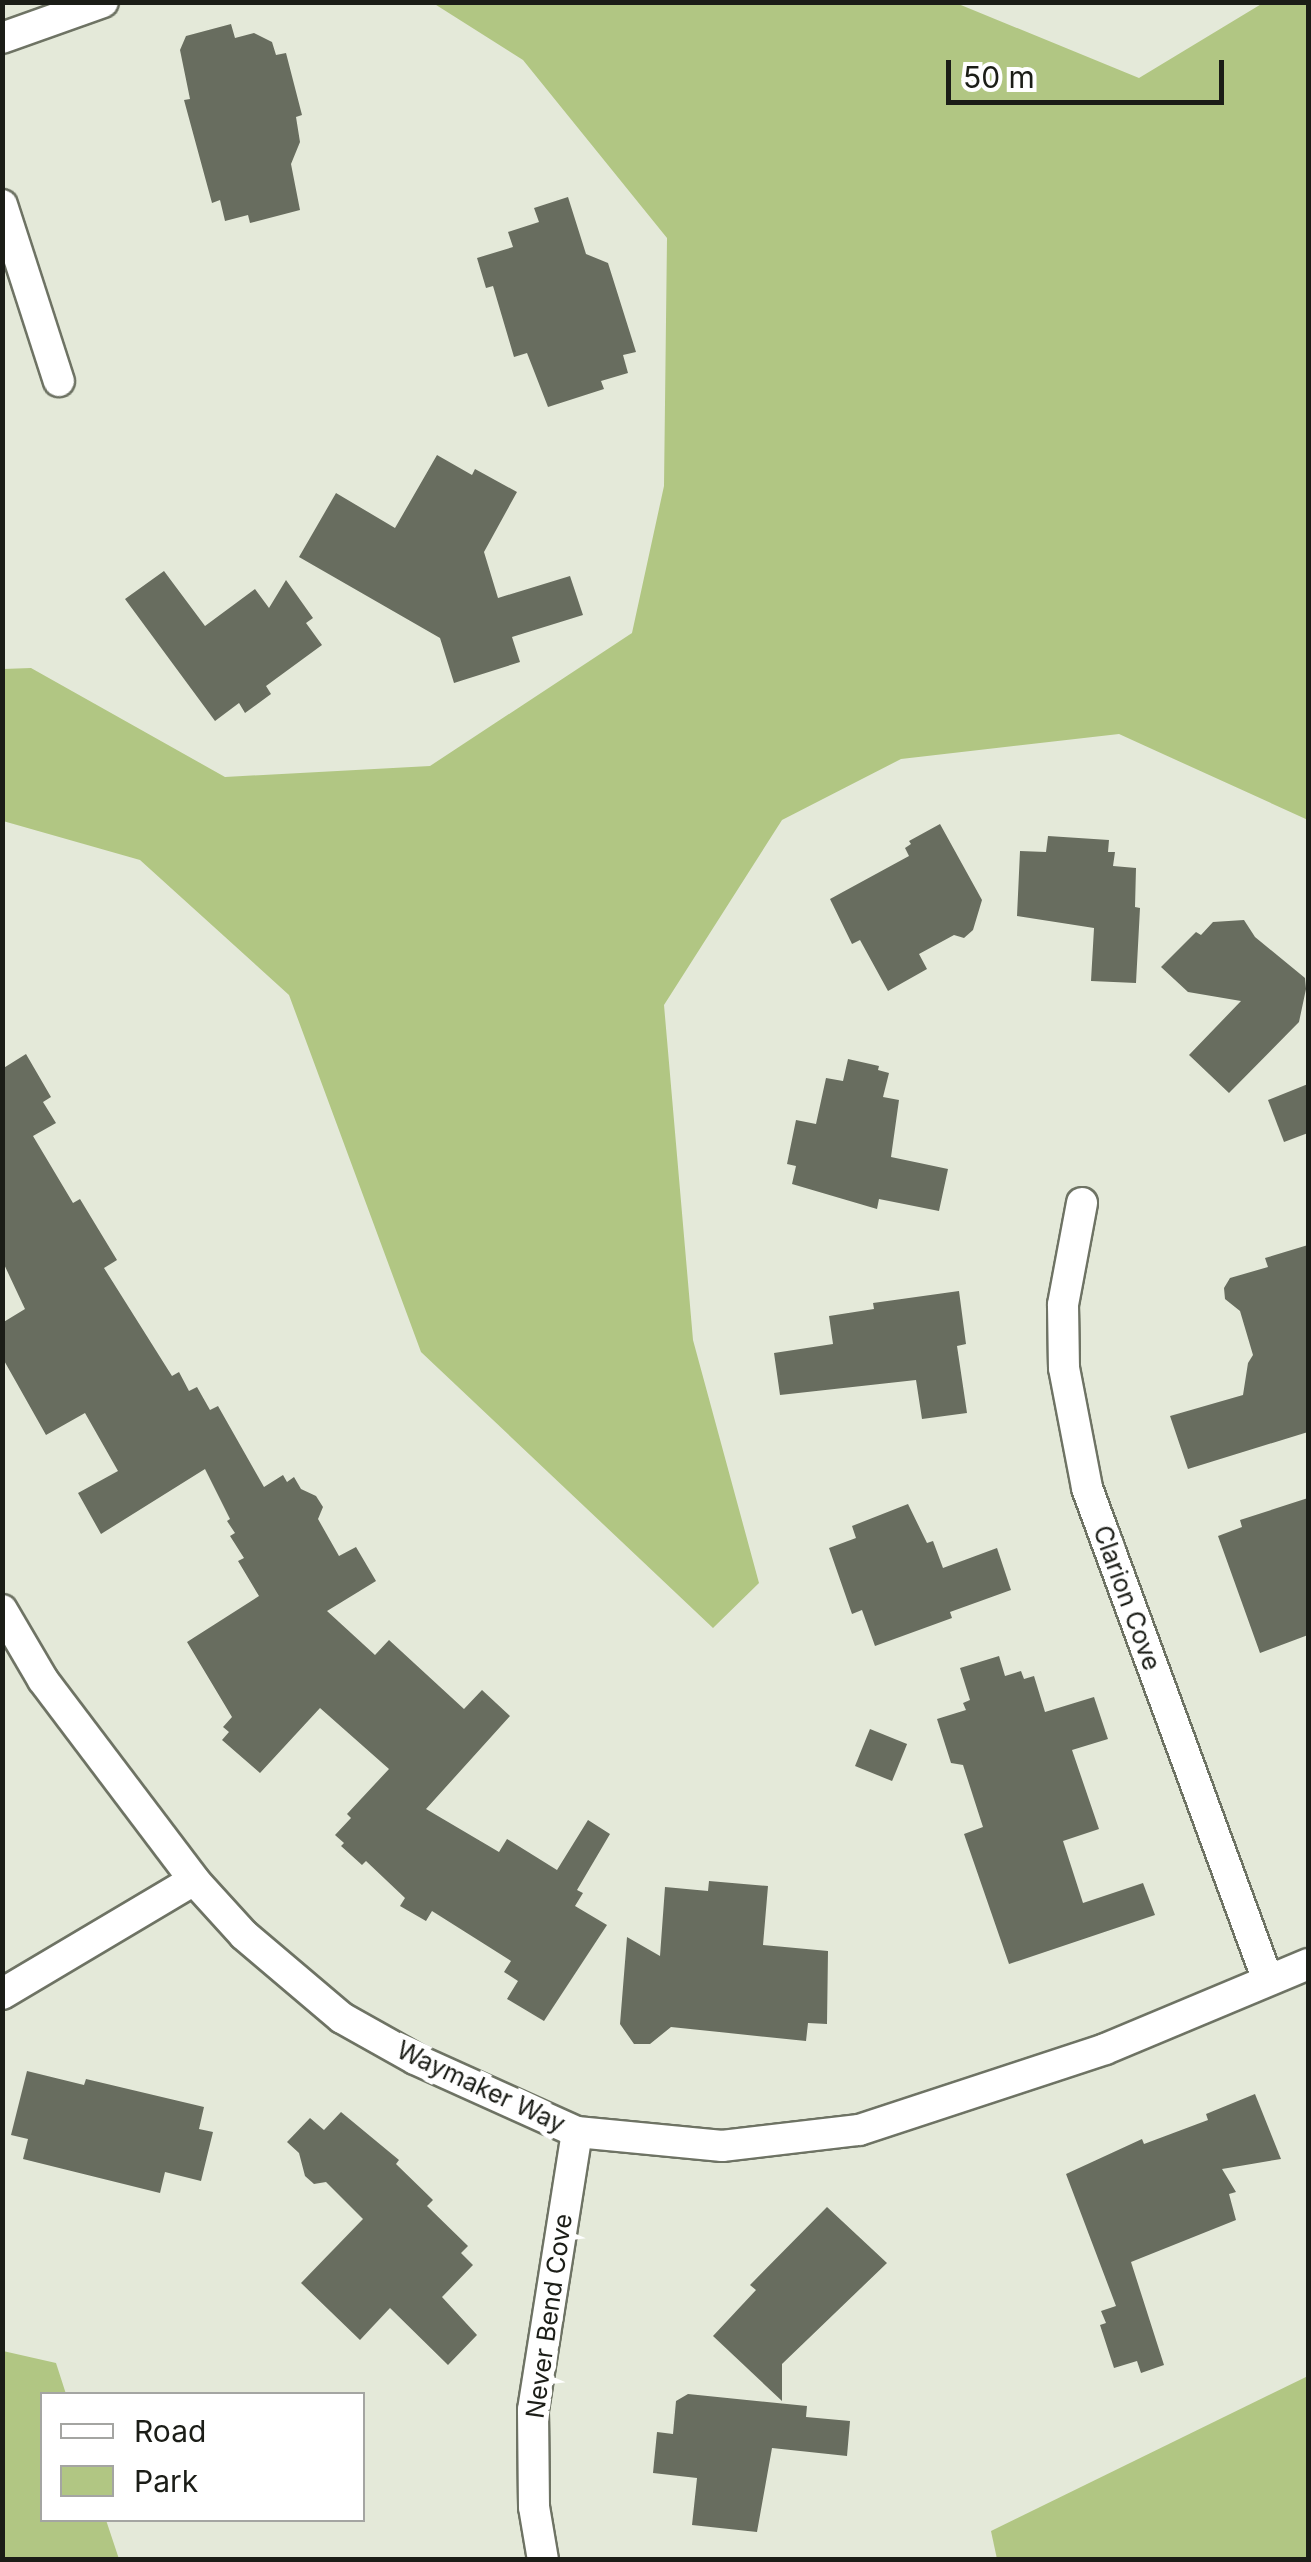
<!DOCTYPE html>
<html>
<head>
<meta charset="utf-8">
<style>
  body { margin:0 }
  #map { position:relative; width:1311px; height:2562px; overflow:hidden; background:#e4e9d9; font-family:Inter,sans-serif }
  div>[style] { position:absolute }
  .green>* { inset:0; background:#b1c683 }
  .building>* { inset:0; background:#686d5f; transform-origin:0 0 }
  .roads { filter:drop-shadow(2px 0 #6e7364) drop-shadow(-2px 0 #6e7364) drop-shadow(0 2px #6e7364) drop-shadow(0 -2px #6e7364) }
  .street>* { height:30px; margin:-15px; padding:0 15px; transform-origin:15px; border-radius:15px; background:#fff }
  span { translate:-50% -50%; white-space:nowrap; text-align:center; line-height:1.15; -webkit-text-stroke:10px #fff; paint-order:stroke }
  .street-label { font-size:25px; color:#1b1d17 }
  .frame { position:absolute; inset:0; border:5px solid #1b1d17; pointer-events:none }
  .legend { position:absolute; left:40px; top:2392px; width:325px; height:130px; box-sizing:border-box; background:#fff; border:2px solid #a4a5a2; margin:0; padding:12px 18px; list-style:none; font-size:30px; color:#1b1d17 }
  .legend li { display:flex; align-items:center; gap:20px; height:50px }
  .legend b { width:50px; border:2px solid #a4a5a2 }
  .scale { position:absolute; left:946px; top:60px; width:278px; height:45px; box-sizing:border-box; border:5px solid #1b1d17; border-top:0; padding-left:12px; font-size:30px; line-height:35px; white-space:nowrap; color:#1b1d17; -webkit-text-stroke:8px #fff; paint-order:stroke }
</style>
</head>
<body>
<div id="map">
  <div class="green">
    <i style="clip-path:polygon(433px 3px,956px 3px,1139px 78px,1263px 3px,1308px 3px,1308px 820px,1119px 734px,901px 759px,782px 820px,664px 1005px,693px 1340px,759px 1583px,713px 1628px,421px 1352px,289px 995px,140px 860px,3px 821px,3px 669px,31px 668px,225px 777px,430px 766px,632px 633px,664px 486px,667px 238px,523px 60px)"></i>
    <i style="clip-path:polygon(3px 2351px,56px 2363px,66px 2394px,42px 2394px,42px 2520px,106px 2520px,119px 2559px,3px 2559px)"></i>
    <i style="clip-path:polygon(1308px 2376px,1308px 2559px,997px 2559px,991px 2531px)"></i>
  </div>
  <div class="building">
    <i style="clip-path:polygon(231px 24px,235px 38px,254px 33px,272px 42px,276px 55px,286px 53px,302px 115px,296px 117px,300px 142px,291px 164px,300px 210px,250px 223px,248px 215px,225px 221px,220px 200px,212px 203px,184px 100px,190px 99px,180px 50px,186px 36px)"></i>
    <i style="clip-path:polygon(568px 197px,586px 254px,608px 263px,636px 352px,623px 355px,628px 373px,601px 381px,604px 389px,548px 407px,527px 353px,514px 357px,493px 286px,486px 288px,477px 258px,513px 247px,508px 232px,539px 222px,534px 208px)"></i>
    <i style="clip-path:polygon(437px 455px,472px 475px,475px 469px,517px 492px,484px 552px,498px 598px,570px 576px,583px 615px,512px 637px,520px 662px,454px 683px,440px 638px,299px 557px,336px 493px,395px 528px)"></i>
    <i style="clip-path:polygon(164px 571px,205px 626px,255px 589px,269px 608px,286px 580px,313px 618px,306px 623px,322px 645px,266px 686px,271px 694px,245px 713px,239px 703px,215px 721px,125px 599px)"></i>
    <i style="clip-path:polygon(940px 824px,982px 900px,973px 930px,964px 938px,954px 935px,919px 954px,927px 969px,888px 991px,860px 940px,852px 944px,830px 899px,909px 856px,905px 848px,911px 844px,909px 841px)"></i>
    <i style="clip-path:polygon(1048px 836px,1109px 840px,1108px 852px,1115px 852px,1113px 866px,1136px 868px,1135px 907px,1140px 908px,1136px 983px,1091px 981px,1094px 928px,1017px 916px,1020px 851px,1046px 852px)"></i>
    <i style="clip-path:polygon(1244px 920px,1255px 937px,1305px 978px,1306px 989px,1299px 1022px,1229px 1093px,1189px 1055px,1241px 1001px,1188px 992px,1161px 967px,1196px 932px,1201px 935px,1213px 922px)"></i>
    <i style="clip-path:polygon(26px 1054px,51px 1097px,43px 1102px,56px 1123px,33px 1136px,73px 1203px,80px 1199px,117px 1260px,104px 1268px,172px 1376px,179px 1372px,189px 1391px,197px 1387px,210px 1410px,218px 1406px,264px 1487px,283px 1475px,287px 1482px,294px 1477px,301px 1489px,316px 1496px,323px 1507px,318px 1519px,339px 1556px,356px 1547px,376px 1581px,327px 1611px,375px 1655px,389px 1640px,464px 1709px,482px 1690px,510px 1716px,426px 1809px,499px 1852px,507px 1839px,557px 1870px,588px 1820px,610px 1834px,577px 1890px,583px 1893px,575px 1906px,607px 1925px,544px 2021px,507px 1999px,518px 1981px,504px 1972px,511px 1961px,432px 1911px,426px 1921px,400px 1906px,405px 1898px,366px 1861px,362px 1865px,341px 1846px,344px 1843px,335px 1835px,351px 1818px,347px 1814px,389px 1769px,320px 1708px,260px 1773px,222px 1740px,229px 1732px,223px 1727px,232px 1717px,187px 1642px,259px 1596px,238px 1561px,244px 1558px,230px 1536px,235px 1533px,227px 1521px,230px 1519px,205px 1469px,101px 1534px,78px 1493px,118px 1471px,85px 1413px,46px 1435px,2px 1357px,2px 1323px,25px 1309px,2px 1260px,2px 1069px)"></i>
    <i style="clip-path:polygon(848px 1059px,879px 1066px,878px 1070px,889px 1073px,883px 1097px,899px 1100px,891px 1157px,948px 1169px,939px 1211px,879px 1199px,877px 1209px,792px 1184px,796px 1166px,787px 1164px,796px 1120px,816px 1124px,826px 1078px,843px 1081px)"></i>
    <i style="clip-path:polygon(1308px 1084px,1308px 1133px,1284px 1142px,1268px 1100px)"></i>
    <i style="clip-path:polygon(1308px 1245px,1308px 1432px,1188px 1469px,1170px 1416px,1243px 1395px,1248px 1363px,1253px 1355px,1240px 1311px,1225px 1299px,1224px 1288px,1230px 1278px,1268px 1267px,1265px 1258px)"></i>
    <i style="clip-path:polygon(959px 1291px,966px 1344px,957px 1346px,967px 1413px,922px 1419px,916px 1380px,780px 1395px,774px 1353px,833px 1344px,829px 1316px,874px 1309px,873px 1303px)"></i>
    <i style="clip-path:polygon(1308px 1498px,1308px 1635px,1260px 1653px,1218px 1536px,1242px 1527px,1240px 1520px)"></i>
    <i style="clip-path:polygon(908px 1504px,927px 1543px,933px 1541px,943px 1568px,997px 1548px,1011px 1590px,950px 1612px,952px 1618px,875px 1646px,862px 1610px,852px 1614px,829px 1548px,856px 1538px,852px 1526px)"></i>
    <i style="clip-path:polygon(999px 1656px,1005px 1676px,1021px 1671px,1024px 1679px,1034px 1676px,1045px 1712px,1094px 1697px,1108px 1739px,1072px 1750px,1099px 1829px,1063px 1841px,1083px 1903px,1143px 1883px,1155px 1915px,1009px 1964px,964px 1834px,983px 1827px,963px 1765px,951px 1763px,937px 1719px,966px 1710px,963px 1703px,970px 1700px,960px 1668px)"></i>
    <i style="left:870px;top:1729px;width:40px;height:40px;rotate:22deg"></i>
    <i style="clip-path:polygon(709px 1881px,768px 1886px,763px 1945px,828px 1951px,827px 2024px,808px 2023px,806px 2041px,671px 2027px,650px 2044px,634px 2044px,620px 2024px,627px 1937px,660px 1956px,665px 1887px,708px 1891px)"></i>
    <i style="clip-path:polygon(27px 2071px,84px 2085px,86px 2079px,204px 2107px,199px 2129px,213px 2132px,201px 2181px,165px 2172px,160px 2193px,23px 2159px,28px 2139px,11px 2135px)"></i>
    <i style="clip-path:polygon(1255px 2094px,1281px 2159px,1222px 2169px,1236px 2192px,1229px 2194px,1236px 2220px,1131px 2262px,1164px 2365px,1141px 2373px,1137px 2361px,1114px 2368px,1100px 2325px,1106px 2323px,1101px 2311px,1116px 2306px,1066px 2174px,1142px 2139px,1144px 2144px,1208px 2120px,1206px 2114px)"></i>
    <i style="clip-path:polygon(341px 2112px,399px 2160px,396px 2164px,433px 2200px,427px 2206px,468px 2246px,461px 2253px,473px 2265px,442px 2297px,477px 2335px,448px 2365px,390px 2308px,360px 2340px,301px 2283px,363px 2219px,326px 2182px,314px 2184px,305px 2176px,299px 2153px,287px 2142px,310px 2118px,324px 2130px)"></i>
    <i style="clip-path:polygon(827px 2207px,887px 2263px,782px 2364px,782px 2401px,713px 2336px,756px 2290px,750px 2285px)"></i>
    <i style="clip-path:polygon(688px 2394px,807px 2406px,806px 2417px,850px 2421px,847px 2456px,772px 2448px,757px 2532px,692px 2525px,697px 2478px,653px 2473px,657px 2432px,673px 2434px,676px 2401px)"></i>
  </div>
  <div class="roads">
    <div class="street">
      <i style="left:2px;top:38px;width:107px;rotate:-19.6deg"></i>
      <i style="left:2px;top:205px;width:185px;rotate:72.1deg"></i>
      <i style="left:1082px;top:1203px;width:104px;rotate:100.6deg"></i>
      <i style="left:1063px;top:1305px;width:63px;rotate:89.1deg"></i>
      <i style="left:1064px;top:1368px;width:122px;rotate:79.1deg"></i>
      <i style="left:1087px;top:1488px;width:522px;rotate:69.83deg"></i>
      <i style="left:2px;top:1610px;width:81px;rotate:59.6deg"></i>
      <i style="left:43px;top:1680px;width:251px;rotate:52.9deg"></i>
      <i style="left:194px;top:1880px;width:74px;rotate:47.7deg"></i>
      <i style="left:244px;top:1935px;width:128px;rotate:40.3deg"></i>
      <i style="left:342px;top:2018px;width:84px;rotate:29.3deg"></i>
      <i style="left:415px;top:2059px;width:178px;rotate:24.3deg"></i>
      <i style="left:577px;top:2132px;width:146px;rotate:5.5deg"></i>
      <i style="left:722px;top:2146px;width:138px;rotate:-6.7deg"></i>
      <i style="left:859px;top:2130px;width:259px;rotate:-18.2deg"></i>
      <i style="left:1105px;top:2049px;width:220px;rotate:-22.7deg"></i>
      <i style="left:2px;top:1994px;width:223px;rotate:-30.7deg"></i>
      <i style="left:543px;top:2560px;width:54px;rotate:-99.6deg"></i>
      <i style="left:534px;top:2507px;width:97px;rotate:-90.6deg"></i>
      <i style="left:533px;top:2410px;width:281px;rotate:-81deg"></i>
    </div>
  </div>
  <div class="street-label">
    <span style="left:1127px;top:1598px;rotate:70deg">Clarion Cove</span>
    <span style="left:481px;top:2087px;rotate:25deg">Waymaker Way</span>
    <span style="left:549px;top:2316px;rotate:-82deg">Never Bend Cove</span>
  </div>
  <div class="frame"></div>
  <ul class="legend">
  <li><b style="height:12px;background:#fff"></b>Road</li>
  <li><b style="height:28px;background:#b1c683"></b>Park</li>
  </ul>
  <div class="scale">50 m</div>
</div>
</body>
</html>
